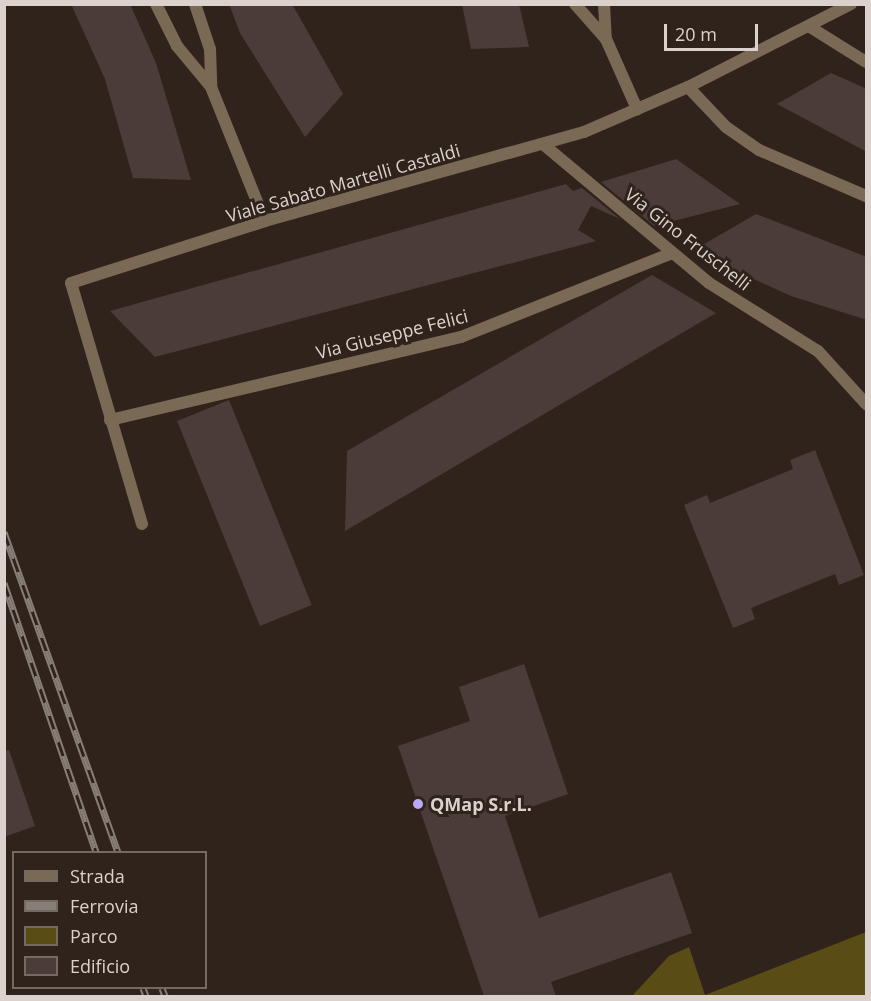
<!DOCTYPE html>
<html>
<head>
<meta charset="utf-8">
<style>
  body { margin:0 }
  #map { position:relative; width:871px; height:1001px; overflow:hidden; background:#2f231c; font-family:"Open Sans",sans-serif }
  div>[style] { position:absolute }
  .green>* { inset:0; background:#5a4c15 }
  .building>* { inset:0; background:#4b3c3a; transform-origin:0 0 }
  .street>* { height:12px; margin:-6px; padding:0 6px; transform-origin:6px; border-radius:6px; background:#7a6954 }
  .rail>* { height:7px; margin-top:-3.5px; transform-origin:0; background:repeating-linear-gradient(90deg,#2f231c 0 14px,#887e78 0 28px); box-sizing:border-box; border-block:2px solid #887e78 }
  .dots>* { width:16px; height:16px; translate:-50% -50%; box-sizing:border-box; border:3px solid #2f231c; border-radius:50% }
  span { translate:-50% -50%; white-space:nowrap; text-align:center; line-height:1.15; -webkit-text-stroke:6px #2f231c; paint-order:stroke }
  .street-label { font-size:18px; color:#dbd2ce }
  .poi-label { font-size:18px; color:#dbd2ce; font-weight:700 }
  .left { translate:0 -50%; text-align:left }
  .frame { position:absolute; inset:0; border:6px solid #dbd2ce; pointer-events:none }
  .legend { position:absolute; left:12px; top:851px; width:195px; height:138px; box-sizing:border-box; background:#2f231c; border:2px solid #746963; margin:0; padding:8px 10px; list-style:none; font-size:18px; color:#dbd2ce }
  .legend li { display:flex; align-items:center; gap:12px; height:30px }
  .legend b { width:30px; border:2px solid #746963 }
  .scale { position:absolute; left:664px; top:24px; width:94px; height:27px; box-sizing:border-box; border:3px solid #dbd2ce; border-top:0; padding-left:8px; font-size:18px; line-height:21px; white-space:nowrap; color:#dbd2ce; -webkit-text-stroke:4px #2f231c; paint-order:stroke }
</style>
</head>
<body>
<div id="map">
  <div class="green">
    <i style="clip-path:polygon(866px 932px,866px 996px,632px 996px,669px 956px,689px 947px,705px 995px)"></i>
  </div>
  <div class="building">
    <i style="clip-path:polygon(71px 4px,130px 4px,156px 63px,191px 180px,133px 178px,105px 79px)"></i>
    <i style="clip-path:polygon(229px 4px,292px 4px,343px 94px,305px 137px,240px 33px)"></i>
    <i style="clip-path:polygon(462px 4px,519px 4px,529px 47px,471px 49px)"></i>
    <i style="clip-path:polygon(831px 73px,867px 89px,867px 152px,777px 104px)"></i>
    <i style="clip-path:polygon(676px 159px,740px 204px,654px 226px,601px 182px)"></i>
    <i style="clip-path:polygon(566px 184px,573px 191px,582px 188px,620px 219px,591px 206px,578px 230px,596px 241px,155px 357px,110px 311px)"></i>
    <i style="clip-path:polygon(756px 214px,867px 257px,867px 320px,791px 296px,692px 251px)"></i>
    <i style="clip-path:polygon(652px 275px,716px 313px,345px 531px,347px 451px)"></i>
    <i style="left:229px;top:400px;width:221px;height:56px;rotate:68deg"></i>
    <i style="clip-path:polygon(815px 450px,864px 575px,839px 585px,835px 574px,751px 608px,755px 619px,733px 628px,684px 505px,707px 495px,710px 503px,793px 469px,790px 460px)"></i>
    <i style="clip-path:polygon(524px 664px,568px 794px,505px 816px,539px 918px,671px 872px,692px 933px,551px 982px,556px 996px,484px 996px,398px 746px,470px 721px,459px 687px)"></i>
    <i style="clip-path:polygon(9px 750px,35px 826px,4px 837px,4px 751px)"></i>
  </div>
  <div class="street">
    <i style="left:156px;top:4px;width:47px;rotate:63.4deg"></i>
    <i style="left:177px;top:46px;width:53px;rotate:50.3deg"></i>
    <i style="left:211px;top:87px;width:144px;rotate:68.1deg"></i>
    <i style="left:195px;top:4px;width:47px;rotate:71.6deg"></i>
    <i style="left:210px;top:49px;width:38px;rotate:88deg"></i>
    <i style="left:575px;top:4px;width:47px;rotate:48.5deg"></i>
    <i style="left:606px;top:39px;width:77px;rotate:66.1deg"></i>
    <i style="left:604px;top:4px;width:35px;rotate:87deg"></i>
    <i style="left:810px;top:27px;width:66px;rotate:32deg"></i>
    <i style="left:688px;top:87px;width:55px;rotate:46.5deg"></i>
    <i style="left:726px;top:127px;width:40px;rotate:34.9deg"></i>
    <i style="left:759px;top:150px;width:116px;rotate:23.3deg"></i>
    <i style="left:544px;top:145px;width:215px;rotate:39.9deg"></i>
    <i style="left:709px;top:283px;width:128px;rotate:32deg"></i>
    <i style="left:818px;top:351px;width:72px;rotate:47.8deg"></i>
    <i style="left:110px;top:420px;width:361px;rotate:-13.3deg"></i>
    <i style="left:461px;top:337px;width:227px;rotate:-21.7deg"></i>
    <i style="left:142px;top:524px;width:251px;rotate:-106.4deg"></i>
    <i style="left:71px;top:283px;width:204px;rotate:-17.7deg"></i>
    <i style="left:265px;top:221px;width:331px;rotate:-15.6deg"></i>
    <i style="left:584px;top:132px;width:113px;rotate:-23.4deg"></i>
    <i style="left:688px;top:87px;width:183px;rotate:-27deg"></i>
  </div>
  <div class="rail">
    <i style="left:4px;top:532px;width:340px;rotate:70.4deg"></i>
    <i style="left:4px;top:583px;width:284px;rotate:71.1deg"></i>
    <i style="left:143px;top:988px;width:9px;rotate:69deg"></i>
    <i style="left:162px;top:988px;width:9px;rotate:69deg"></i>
  </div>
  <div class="dots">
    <i style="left:418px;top:804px;background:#baaaf6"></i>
  </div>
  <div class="street-label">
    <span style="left:343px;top:183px;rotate:-16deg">Viale Sabato Martelli Castaldi</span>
    <span style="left:688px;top:239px;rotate:38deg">Via Gino Fruschelli</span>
    <span style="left:392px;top:334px;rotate:-14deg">Via Giuseppe Felici</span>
  </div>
  <div class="poi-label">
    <span class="left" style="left:430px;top:804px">QMap S.r.L.</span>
  </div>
  <div class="frame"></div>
  <ul class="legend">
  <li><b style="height:8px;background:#7a6954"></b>Strada</li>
  <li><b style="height:8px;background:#887e78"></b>Ferrovia</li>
  <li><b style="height:16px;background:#5a4c15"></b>Parco</li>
  <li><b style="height:16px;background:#4b3c3a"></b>Edificio</li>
  </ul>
  <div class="scale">20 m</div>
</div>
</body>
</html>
